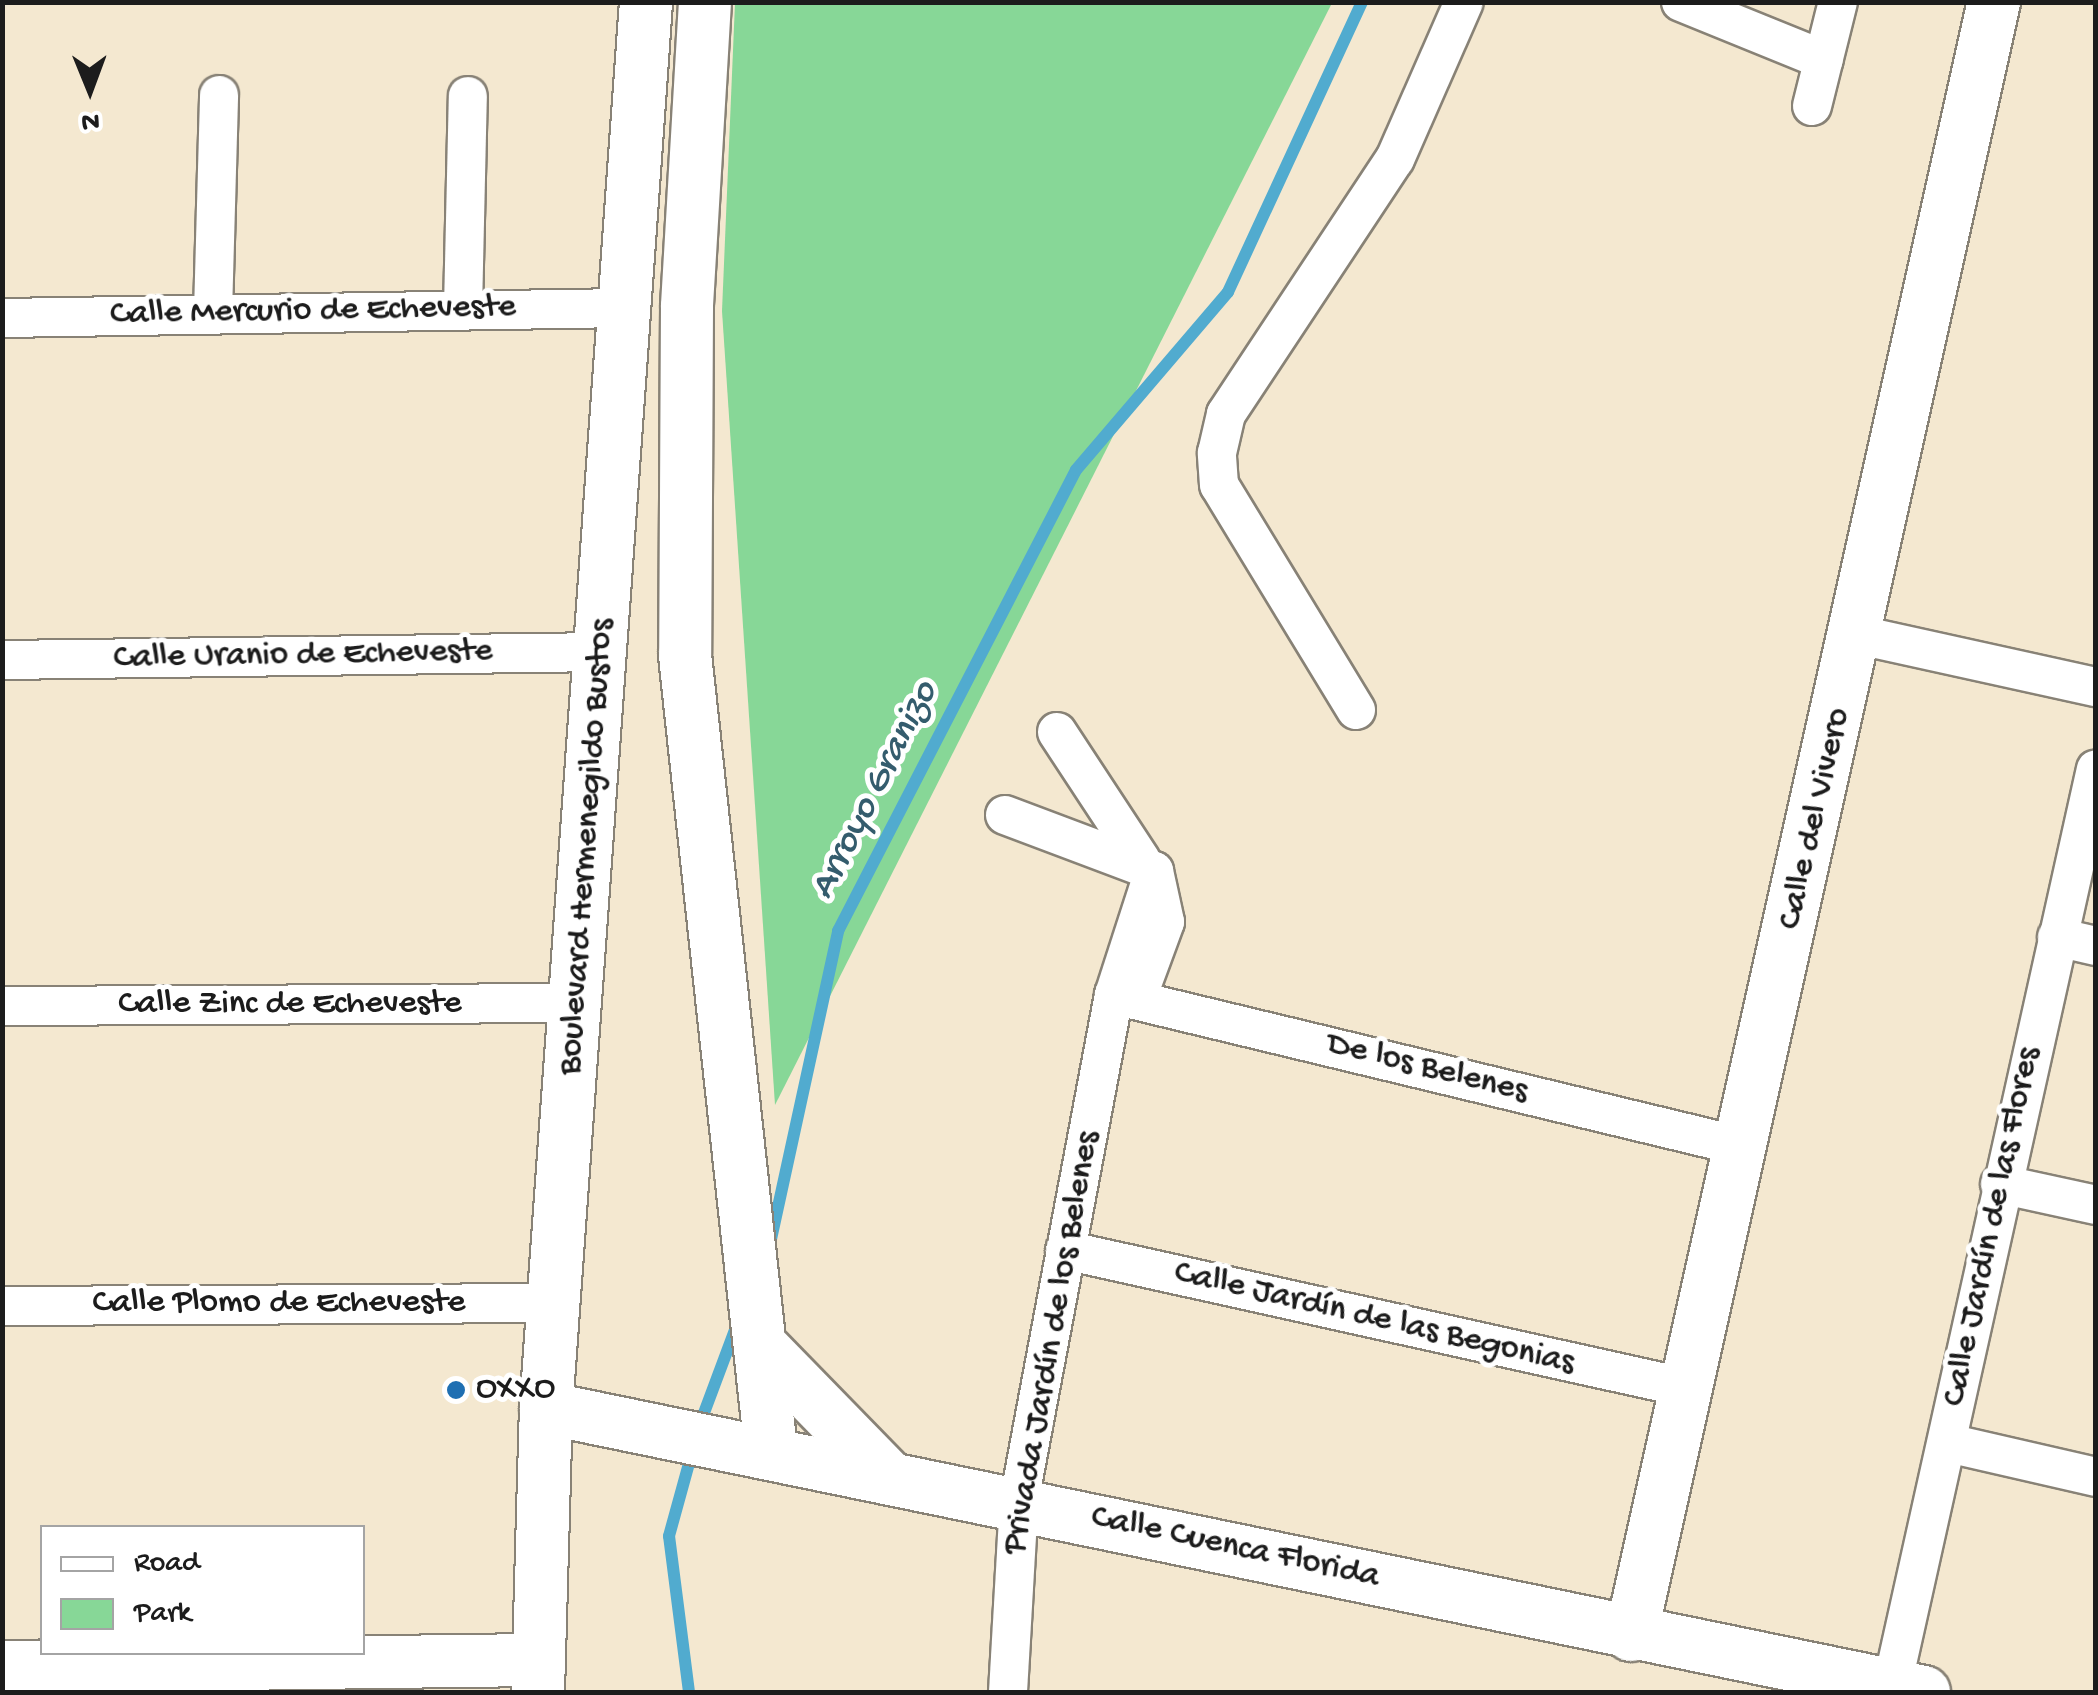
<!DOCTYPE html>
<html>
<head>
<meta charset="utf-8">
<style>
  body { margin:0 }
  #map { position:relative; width:2098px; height:1695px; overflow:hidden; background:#f4e8d0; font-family:"Gochi Hand",sans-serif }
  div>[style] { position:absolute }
  .green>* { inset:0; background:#87d797 }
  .stream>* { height:12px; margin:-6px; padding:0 6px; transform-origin:6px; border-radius:6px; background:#51abcf }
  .roads { filter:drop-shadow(2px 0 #888276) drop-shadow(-2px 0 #888276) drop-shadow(0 2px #888276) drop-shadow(0 -2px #888276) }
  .street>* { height:38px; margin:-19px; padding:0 19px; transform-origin:19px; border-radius:19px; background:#fff }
  .secondary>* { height:52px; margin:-26px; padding:0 26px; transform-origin:26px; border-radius:26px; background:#fff }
  .dots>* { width:28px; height:28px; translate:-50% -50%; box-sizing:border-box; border:5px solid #fff; border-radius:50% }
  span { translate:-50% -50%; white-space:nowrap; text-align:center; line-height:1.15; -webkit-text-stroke:10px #fff; paint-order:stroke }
  .street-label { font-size:35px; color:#1c1c1c }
  .poi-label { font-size:35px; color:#1c1c1c }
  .left { translate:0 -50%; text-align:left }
  .water-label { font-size:38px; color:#345c6d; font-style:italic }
  .frame { position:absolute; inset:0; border:5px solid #1c1c1c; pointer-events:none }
  .legend { position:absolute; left:40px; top:1525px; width:325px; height:130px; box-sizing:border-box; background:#fff; border:2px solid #a4a4a4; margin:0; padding:12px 18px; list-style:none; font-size:30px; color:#1c1c1c }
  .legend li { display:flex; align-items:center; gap:20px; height:50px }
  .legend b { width:50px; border:2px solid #a4a4a4 }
  .north { position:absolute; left:40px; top:40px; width:100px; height:100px; -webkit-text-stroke:8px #fff; paint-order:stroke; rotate:179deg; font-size:28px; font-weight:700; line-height:40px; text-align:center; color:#1c1c1c }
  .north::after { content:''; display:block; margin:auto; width:35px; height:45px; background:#1c1c1c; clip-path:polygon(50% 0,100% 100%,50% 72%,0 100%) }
</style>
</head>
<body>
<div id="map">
  <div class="green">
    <i style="clip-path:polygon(735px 3px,1332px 3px,775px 1105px,722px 311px)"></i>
  </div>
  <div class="stream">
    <i style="left:768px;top:1253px;width:330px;rotate:-77.7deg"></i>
    <i style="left:838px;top:931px;width:519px;rotate:-62.69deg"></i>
    <i style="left:1076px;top:470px;width:234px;rotate:-49.5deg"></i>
    <i style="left:1228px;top:292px;width:319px;rotate:-65.2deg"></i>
    <i style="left:698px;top:1429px;width:114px;rotate:-69.5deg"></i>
    <i style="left:689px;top:1692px;width:157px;rotate:-97.3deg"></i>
    <i style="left:669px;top:1536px;width:90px;rotate:-74.6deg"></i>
  </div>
  <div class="roads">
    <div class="street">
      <i style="left:1681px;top:2px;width:154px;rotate:22.1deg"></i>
      <i style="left:1812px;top:106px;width:107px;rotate:-76deg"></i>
      <i style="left:463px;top:309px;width:213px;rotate:-88.7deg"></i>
      <i style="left:213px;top:313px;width:218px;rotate:-88.4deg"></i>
      <i style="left:2px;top:318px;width:622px;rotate:-0.92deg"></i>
      <i style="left:1859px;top:635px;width:243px;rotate:12.4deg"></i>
      <i style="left:2px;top:660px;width:601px;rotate:-0.76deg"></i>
      <i style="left:1356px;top:710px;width:263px;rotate:-121.3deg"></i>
      <i style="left:1219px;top:485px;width:32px;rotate:-94deg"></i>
      <i style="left:1217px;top:453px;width:40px;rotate:-77deg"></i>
      <i style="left:1226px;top:414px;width:306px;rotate:-56.5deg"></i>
      <i style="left:1395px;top:159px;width:171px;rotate:-66.3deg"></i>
      <i style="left:1057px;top:732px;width:153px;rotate:56.7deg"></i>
      <i style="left:1005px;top:815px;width:159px;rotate:20.6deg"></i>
      <i style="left:1154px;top:871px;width:52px;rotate:77.8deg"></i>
      <i style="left:1165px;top:922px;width:81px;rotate:110.2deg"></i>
      <i style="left:2057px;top:937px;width:40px;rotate:13deg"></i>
      <i style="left:1114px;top:995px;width:644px;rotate:13.56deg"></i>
      <i style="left:2px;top:1006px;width:576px;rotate:-0.3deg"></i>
      <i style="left:2000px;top:1184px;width:98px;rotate:12.3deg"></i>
      <i style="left:1065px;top:1250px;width:633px;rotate:12.5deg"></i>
      <i style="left:2px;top:1306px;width:553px;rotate:-0.31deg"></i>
      <i style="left:1948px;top:1443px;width:152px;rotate:12.9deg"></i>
      <i style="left:1892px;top:1686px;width:939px;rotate:-77.46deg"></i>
      <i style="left:1008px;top:1692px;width:191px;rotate:-86.7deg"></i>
      <i style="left:1019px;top:1501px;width:515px;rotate:-79.37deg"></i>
      <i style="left:1114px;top:995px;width:130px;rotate:-72.1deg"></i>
    </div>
    <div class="secondary">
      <i style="left:705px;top:2px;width:306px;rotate:93.4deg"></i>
      <i style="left:687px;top:307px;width:348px;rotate:90.3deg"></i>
      <i style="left:685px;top:655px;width:801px;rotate:83.83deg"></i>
      <i style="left:765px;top:1350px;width:175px;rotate:45.7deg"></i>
      <i style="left:546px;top:1408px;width:1407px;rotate:11.65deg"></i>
      <i style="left:1631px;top:1635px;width:1673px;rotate:-77.47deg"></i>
      <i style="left:2px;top:1667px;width:536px;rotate:-0.75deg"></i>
      <i style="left:538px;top:1692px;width:284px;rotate:-88.4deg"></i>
      <i style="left:546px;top:1408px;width:1410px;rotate:-85.93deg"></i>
    </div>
  </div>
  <div class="dots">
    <i style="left:456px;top:1390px;background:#1f6fb2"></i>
  </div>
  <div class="street-label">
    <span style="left:313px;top:312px;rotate:-1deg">Calle Mercurio de Echeveste</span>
    <span style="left:303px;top:656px;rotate:-1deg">Calle Uranio de Echeveste</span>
    <span style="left:1816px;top:819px;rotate:-77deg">Calle del Vivero</span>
    <span style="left:588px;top:847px;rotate:-86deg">Boulevard Hermenegildo Bustos</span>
    <span style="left:290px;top:1005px">Calle Zinc de Echeveste</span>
    <span style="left:1427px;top:1069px;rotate:14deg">De los Belenes</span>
    <span style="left:1993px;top:1227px;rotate:-78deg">Calle Jardín de las Flores</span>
    <span style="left:279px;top:1304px">Calle Plomo de Echeveste</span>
    <span style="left:1374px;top:1319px;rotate:13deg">Calle Jardín de las Begonias</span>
    <span style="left:1053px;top:1343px;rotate:-80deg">Privada Jardín de los Belenes</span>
    <span style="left:1235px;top:1548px;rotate:12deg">Calle Cuenca Florida</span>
  </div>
  <div class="poi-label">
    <span class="left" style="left:476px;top:1390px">OXXO</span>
  </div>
  <div class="water-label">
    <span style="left:876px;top:791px;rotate:-63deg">Arroyo Granizo</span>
  </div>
  <div class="frame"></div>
  <ul class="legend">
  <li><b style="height:12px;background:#fff"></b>Road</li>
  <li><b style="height:28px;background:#87d797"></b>Park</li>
  </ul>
  <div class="north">N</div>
</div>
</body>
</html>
